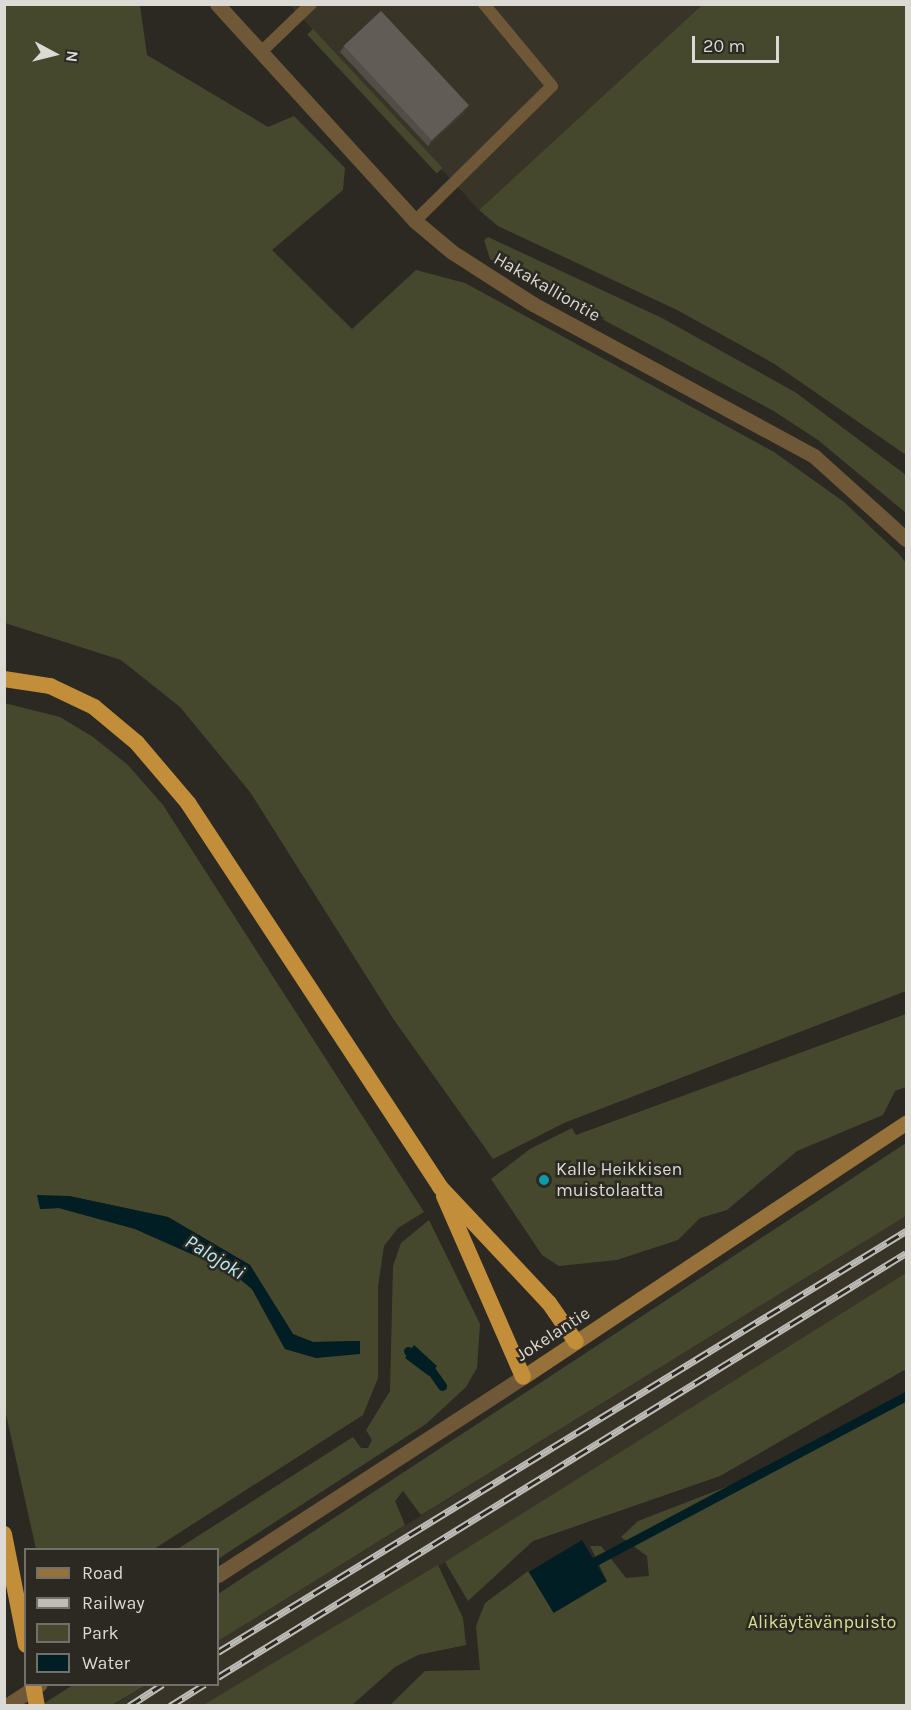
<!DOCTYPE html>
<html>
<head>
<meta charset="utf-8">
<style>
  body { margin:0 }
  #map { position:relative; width:911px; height:1710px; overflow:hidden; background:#2b2922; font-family:Karla,sans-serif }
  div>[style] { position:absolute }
  .built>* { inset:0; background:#383528 }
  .green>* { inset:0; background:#46482d; transform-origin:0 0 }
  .water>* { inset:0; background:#001e23; transform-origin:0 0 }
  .stream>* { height:9px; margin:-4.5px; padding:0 4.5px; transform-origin:4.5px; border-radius:4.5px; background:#001e23 }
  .service>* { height:12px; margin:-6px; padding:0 6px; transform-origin:6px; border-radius:6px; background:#6f5837 }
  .minor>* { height:15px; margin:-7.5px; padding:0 7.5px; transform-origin:7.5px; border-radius:7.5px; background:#6f5837 }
  .tertiary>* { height:15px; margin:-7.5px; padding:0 7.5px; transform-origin:7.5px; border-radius:7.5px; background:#6f5837 }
  .secondary>* { height:15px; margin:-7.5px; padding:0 7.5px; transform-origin:7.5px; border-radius:7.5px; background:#96713a }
  .trunk>* { height:16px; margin:-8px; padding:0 8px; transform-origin:8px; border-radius:8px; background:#c28e3a }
  .rail>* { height:7px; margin-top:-3.5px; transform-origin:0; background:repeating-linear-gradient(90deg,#2b2922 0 14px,#bdbcb7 0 28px); box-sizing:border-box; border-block:2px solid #bdbcb7 }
  .wall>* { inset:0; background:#534d48 }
  .shaded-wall>* { inset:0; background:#3d3832 }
  .building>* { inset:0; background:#625c57; transform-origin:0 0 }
  .dots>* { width:16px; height:16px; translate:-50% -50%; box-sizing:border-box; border:3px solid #2b2922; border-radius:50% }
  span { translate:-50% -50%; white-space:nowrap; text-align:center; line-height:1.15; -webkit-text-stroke:5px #2b2922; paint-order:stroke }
  .street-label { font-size:18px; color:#dbdad5 }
  .poi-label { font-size:18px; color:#dbdad5 }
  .left { translate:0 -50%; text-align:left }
  .park-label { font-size:18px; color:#d6de92 }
  .water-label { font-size:20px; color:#b7eff9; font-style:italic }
  .frame { position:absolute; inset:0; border:6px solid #dbdad5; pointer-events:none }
  .legend { position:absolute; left:24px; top:1548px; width:195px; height:138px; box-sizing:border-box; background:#2b2922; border:2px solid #71706a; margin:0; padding:8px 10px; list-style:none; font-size:18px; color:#dbdad5 }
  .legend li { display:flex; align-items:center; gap:12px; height:30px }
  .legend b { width:30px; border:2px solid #71706a }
  .north { position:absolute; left:24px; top:24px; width:60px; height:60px; -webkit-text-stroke:4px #2b2922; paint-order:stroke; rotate:97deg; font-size:16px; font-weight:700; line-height:24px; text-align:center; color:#dbdad5 }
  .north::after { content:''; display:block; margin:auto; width:21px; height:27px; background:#dbdad5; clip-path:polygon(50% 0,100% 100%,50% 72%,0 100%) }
  .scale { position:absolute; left:692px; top:36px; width:87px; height:27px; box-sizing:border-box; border:3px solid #dbdad5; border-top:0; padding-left:8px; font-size:18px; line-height:21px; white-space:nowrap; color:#dbdad5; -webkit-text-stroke:4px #2b2922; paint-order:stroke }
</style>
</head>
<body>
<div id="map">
  <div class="built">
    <i style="clip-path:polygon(290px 5px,702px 5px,479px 210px)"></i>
    <i style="clip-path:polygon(906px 1216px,906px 1273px,464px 1551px,203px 1705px,112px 1706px,146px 1685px,218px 1684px,218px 1641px)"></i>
  </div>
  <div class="green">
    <i style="clip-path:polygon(5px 4px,140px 5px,147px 55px,268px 127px,294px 116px,345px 168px,343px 190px,272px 250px,352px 329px,416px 270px,465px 283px,774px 452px,844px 502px,899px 554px,906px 563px,906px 991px,564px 1123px,493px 1159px,394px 1020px,250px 792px,180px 707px,121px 660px,5px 623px)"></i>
    <i style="clip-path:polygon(702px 5px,906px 5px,906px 455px,773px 363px,677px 310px,498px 226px,479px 210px)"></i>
    <i style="left:313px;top:29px;width:190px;height:8px;rotate:47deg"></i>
    <i style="clip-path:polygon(488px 237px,662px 318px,795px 392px,906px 475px,906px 513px,818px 440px,772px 410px,490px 259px,484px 240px)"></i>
    <i style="clip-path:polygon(evenodd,4px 703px,60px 717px,93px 737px,128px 765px,163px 805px,424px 1212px,398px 1228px,384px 1246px,378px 1287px,378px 1378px,363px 1415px,154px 1549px,36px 1549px,5px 1410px,4px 703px,69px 1196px,168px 1217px,250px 1265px,293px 1334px,313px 1342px,360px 1341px,360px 1347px,317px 1358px,285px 1349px,252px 1289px,230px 1271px,135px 1229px,59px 1208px,40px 1209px,69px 1196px)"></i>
    <i style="clip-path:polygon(906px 1014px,906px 1087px,895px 1091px,883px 1115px,797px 1151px,727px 1210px,700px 1218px,678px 1240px,617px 1260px,559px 1266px,542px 1255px,491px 1179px,530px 1149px,572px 1128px,576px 1135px)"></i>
    <i style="clip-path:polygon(906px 1143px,906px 1216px,421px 1515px,403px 1491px,395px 1501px,405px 1525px,218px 1641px,218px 1594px)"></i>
    <i style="clip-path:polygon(429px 1220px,480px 1324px,477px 1368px,466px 1387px,426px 1424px,218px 1559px,218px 1550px,176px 1550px,353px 1437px,361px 1448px,368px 1448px,372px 1440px,366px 1430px,390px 1391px,393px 1266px,401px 1243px)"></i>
    <i style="clip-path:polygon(906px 1273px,906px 1369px,720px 1476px,533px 1541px,468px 1601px,445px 1562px)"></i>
    <i style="clip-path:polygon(906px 1392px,906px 1705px,389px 1706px,425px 1671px,480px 1670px,476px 1626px,485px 1603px,528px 1571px,557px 1611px,607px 1581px,590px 1546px,601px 1546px,626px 1578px,649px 1576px,647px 1556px,621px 1537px,638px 1521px,744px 1480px)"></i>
    <i style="clip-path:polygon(438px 1565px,463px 1618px,466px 1645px,418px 1655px,395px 1667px,352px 1705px,203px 1705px)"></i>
    <i style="clip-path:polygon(73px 1685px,146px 1685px,112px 1705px,40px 1706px)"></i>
  </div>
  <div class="water">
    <i style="clip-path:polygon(37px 1195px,69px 1196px,168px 1217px,250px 1265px,293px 1334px,313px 1342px,360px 1341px,360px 1354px,316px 1358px,285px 1349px,252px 1289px,230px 1271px,135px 1229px,59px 1208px,40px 1209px)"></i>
    <i style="clip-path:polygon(414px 1345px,437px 1366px,429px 1376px,405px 1358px)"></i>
    <i style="left:582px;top:1540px;width:48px;height:62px;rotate:59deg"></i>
  </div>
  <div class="stream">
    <i style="left:408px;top:1351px;width:22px;rotate:34deg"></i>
    <i style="left:426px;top:1363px;width:28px;rotate:55deg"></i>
    <i style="left:588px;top:1565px;width:360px;rotate:-28deg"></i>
  </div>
  <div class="service">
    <i style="left:261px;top:52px;width:69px;rotate:-43.8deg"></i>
    <i style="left:415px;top:221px;width:192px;rotate:-44.6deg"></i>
    <i style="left:552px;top:86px;width:107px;rotate:-129.7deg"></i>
  </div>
  <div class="minor">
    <i style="left:217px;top:4px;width:294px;rotate:47.6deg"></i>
    <i style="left:415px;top:221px;width:48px;rotate:40deg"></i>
    <i style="left:452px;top:252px;width:96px;rotate:32.7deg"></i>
    <i style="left:533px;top:304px;width:319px;rotate:28.4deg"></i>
    <i style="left:814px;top:456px;width:124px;rotate:42.1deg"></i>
  </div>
  <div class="tertiary">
    <i style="left:218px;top:1575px;width:364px;rotate:-33deg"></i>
    <i style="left:6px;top:1706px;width:40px;rotate:-32.9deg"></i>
  </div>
  <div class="secondary">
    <i style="left:523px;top:1377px;width:460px;rotate:-33.6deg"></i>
  </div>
  <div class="trunk">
    <i style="left:4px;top:679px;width:47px;rotate:8.7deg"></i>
    <i style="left:50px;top:686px;width:49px;rotate:25.5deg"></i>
    <i style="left:94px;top:707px;width:56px;rotate:39.9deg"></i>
    <i style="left:137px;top:743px;width:79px;rotate:49.6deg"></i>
    <i style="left:188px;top:803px;width:459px;rotate:56.7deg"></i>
    <i style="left:440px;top:1187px;width:159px;rotate:46.8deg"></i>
    <i style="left:549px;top:1303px;width:47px;rotate:55.3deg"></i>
    <i style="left:444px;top:1196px;width:197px;rotate:66.4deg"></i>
    <i style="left:4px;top:1534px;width:113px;rotate:78.8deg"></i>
    <i style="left:33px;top:1684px;width:22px;rotate:80deg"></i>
  </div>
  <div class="rail">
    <i style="left:218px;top:1652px;width:807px;rotate:-31.46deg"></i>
    <i style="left:218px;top:1677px;width:808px;rotate:-31.64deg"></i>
    <i style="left:129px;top:1706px;width:40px;rotate:-32.9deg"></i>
    <i style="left:170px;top:1706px;width:41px;rotate:-32.2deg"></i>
  </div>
  <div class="wall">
    <i style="clip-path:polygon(344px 46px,465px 112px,428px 146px,340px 52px)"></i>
  </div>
  <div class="shaded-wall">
    <i style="clip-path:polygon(469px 106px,465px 112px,428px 146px,432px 140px)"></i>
  </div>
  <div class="building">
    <i style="left:381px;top:11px;width:129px;height:51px;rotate:47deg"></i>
  </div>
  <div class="dots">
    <i style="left:544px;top:1180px;background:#0f9aa8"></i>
  </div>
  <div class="street-label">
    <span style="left:547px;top:287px;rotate:30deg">Hakakalliontie</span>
    <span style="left:553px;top:1334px;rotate:-33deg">Jokelantie</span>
  </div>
  <div class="poi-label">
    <span class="left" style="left:556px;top:1180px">Kalle Heikkisen<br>muistolaatta</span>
  </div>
  <div class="park-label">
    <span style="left:822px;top:1622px">Alikäytävänpuisto</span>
  </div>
  <div class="water-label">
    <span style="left:215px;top:1257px;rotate:32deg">Palojoki</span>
  </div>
  <div class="frame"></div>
  <ul class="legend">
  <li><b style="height:8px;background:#96713a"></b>Road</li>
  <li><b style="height:8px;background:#bdbcb7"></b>Railway</li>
  <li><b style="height:16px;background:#46482d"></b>Park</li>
  <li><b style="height:16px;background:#001e23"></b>Water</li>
  </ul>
  <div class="north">N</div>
  <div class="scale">20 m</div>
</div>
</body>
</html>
